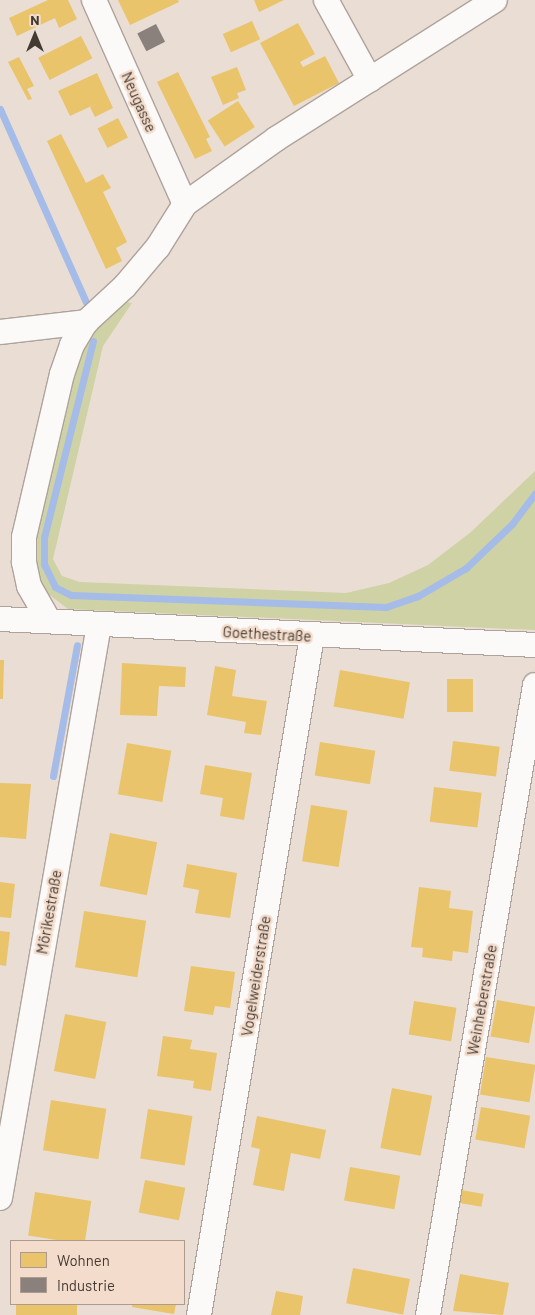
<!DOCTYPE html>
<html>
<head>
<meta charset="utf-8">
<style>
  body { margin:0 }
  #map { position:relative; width:535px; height:1315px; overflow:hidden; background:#eaddd4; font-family:Barlow,sans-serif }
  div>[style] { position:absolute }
  .green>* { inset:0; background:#cfd2a4 }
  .homes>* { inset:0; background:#e9c46a; transform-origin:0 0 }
  .industry>* { inset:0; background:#8a817c; transform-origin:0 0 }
  .stream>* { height:7px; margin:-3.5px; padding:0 3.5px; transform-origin:3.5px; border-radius:3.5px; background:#a5bbe8 }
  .roads { filter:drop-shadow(1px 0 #ada39c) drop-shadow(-1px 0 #ada39c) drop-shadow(0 1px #ada39c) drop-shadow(0 -1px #ada39c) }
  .street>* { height:24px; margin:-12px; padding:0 12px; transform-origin:12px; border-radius:12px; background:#fcfaf9 }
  span { translate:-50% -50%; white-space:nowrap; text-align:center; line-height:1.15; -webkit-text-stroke:5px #f3dccb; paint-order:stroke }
  .street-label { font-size:15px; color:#443a34 }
  .legend { position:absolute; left:10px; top:1240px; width:175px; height:65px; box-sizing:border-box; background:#f3dccb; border:1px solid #ad9b8f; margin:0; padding:6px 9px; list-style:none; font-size:15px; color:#443a34 }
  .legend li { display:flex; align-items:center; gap:10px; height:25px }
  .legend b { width:25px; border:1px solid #ad9b8f }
  .north { position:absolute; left:10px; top:10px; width:50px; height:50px; -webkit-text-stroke:4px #f3dccb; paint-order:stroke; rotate:0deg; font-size:14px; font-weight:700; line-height:20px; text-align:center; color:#443a34 }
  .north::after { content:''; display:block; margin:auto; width:18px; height:22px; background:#443a34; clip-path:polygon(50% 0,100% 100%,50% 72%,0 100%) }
</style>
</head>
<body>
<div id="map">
  <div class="green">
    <i style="clip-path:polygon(119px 301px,132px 303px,103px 346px,53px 559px,62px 576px,80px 582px,346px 593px,389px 583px,428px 565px,471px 532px,535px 471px,535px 630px,68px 609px,47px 593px,37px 578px,32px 537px,78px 349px)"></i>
  </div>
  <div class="homes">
    <i style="clip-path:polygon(48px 0,68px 0,77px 19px,59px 28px,55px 18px,17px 36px,9px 18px)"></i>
    <i style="clip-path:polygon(118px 0,178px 0,179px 2px,130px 25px)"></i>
    <i style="clip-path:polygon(254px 0,284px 0,259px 12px)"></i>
    <i style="left:252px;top:21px;width:20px;height:32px;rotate:66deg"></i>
    <i style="clip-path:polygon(298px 23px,315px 54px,300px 62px,303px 67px,325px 56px,339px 83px,294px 106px,260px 43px)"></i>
    <i style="left:81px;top:36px;width:25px;height:48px;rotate:63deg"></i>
    <i style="clip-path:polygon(19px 57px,34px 86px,27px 89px,32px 99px,28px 100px,8px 62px)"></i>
    <i style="clip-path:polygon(237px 67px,246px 90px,237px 93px,239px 98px,223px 105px,211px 77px)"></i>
    <i style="clip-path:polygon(178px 72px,210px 137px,206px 139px,212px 151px,195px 159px,157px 82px)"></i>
    <i style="clip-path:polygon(97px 73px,113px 108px,95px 117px,90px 107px,98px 103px,70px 116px,58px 91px)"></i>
    <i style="left:238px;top:101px;width:31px;height:36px;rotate:57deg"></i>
    <i style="left:118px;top:118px;width:22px;height:23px;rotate:63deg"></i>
    <i style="clip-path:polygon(61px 134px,86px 183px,103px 174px,111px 188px,103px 192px,127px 242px,116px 248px,122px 261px,106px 269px,47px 141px)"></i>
    <i style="clip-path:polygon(0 660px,4px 660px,3px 699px,0 699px)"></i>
    <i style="clip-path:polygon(122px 663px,186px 667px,185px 687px,159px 686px,157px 716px,120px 715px)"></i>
    <i style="clip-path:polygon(215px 666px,236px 670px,232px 696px,267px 701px,261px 735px,244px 733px,246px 722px,207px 715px)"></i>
    <i style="left:340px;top:670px;width:71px;height:37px;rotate:10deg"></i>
    <i style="left:447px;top:679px;width:26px;height:33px"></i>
    <i style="left:453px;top:741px;width:47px;height:30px;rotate:7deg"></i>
    <i style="left:320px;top:742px;width:56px;height:34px;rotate:9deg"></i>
    <i style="left:127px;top:743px;width:45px;height:52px;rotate:10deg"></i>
    <i style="clip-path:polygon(205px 765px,252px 773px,244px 820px,220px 816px,223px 798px,200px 794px)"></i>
    <i style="clip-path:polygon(0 783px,31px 784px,26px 839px,0 837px)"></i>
    <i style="left:434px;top:787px;width:48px;height:35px;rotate:7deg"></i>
    <i style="left:311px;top:805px;width:37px;height:57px;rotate:9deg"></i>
    <i style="left:110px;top:833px;width:48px;height:54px;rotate:11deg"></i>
    <i style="clip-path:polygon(187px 864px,237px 873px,230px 918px,195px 913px,199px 890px,183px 887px)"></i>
    <i style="clip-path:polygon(0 882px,15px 884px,11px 918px,0 917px)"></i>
    <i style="clip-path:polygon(419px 887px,451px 891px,449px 908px,473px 911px,468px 953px,453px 951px,452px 961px,422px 957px,423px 948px,411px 947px)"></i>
    <i style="left:84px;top:911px;width:63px;height:57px;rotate:9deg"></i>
    <i style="clip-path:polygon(0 931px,10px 932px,6px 966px,0 965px)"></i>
    <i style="clip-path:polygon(191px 966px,235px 972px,230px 1008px,215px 1006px,213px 1015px,184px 1011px)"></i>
    <i style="left:497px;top:1000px;width:39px;height:37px;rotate:10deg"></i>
    <i style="left:414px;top:1001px;width:43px;height:34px;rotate:9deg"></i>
    <i style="left:65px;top:1014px;width:42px;height:58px;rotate:11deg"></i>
    <i style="clip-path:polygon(163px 1036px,192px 1040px,190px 1049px,217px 1053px,211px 1091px,193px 1088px,194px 1081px,157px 1076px)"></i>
    <i style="left:486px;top:1057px;width:50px;height:38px;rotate:9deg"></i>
    <i style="left:392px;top:1088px;width:41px;height:61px;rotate:11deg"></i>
    <i style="left:51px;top:1100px;width:56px;height:51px;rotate:9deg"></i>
    <i style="left:481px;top:1107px;width:50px;height:33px;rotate:10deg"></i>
    <i style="left:148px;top:1109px;width:45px;height:50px;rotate:9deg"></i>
    <i style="clip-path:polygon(257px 1116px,326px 1130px,320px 1159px,291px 1153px,284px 1191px,253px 1185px,260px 1149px,251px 1147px)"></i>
    <i style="left:350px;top:1167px;width:51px;height:34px;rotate:10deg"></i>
    <i style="left:145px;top:1180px;width:41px;height:33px;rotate:11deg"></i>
    <i style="left:461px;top:1190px;width:23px;height:13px;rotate:10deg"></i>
    <i style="left:35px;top:1192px;width:57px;height:44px;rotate:9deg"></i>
    <i style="left:353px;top:1268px;width:58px;height:36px;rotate:11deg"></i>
    <i style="clip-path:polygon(460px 1274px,509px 1283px,503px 1315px,453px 1311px)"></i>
    <i style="clip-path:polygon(276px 1291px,303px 1296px,300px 1315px,271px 1315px)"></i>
    <i style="left:16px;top:1304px;width:61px;height:11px"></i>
    <i style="clip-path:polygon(132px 1304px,176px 1304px,174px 1314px,132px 1307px)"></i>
  </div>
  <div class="industry">
    <i style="left:156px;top:24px;width:20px;height:21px;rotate:63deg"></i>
  </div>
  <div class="stream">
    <i style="left:0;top:109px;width:211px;rotate:66deg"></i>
    <i style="left:93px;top:341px;width:202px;rotate:104deg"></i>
    <i style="left:44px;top:537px;width:27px;rotate:90deg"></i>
    <i style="left:44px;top:564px;width:25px;rotate:64deg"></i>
    <i style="left:55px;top:587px;width:18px;rotate:27deg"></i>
    <i style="left:71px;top:595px;width:315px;rotate:2.2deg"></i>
    <i style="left:386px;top:607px;width:34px;rotate:-19deg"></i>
    <i style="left:418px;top:596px;width:56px;rotate:-30.3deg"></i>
    <i style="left:466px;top:568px;width:64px;rotate:-43.7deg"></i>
    <i style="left:512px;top:524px;width:38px;rotate:-53deg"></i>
    <i style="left:53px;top:776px;width:133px;rotate:-79.6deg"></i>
  </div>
  <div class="roads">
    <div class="street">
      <i style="left:94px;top:0;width:223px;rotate:66deg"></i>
      <i style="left:326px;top:0;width:91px;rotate:61.2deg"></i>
      <i style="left:0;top:332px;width:87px;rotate:-6.6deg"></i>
      <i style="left:0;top:619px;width:536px;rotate:2.78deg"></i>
      <i style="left:49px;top:621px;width:40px;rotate:-119.7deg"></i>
      <i style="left:29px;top:586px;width:25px;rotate:-102deg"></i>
      <i style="left:24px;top:562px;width:25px;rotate:-90deg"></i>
      <i style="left:24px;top:537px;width:167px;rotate:-76.9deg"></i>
      <i style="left:62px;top:374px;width:31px;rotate:-71deg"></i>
      <i style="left:72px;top:345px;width:27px;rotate:-59deg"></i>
      <i style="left:86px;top:322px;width:53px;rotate:-42.7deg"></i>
      <i style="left:125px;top:286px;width:51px;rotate:-49.8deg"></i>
      <i style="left:158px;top:247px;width:51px;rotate:-57.9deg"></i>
      <i style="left:185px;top:204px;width:112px;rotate:-35.5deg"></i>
      <i style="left:276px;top:139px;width:259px;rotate:-32.4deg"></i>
      <i style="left:0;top:1198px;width:581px;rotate:-80.2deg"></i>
      <i style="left:199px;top:1315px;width:688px;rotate:-80.55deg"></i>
      <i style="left:428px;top:1315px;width:639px;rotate:-80.36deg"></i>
    </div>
  </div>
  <div class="street-label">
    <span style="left:139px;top:102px;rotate:66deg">Neugasse</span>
    <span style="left:267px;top:634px;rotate:3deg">Goethestraße</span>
    <span style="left:49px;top:912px;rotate:-80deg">Mörikestraße</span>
    <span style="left:256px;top:976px;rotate:-81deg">Vogelweiderstraße</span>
    <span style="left:482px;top:1000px;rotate:-80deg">Weinheberstraße</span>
  </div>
  <ul class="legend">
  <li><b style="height:14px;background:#e9c46a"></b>Wohnen</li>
  <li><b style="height:14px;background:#8a817c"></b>Industrie</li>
  </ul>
  <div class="north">N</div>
</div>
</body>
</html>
